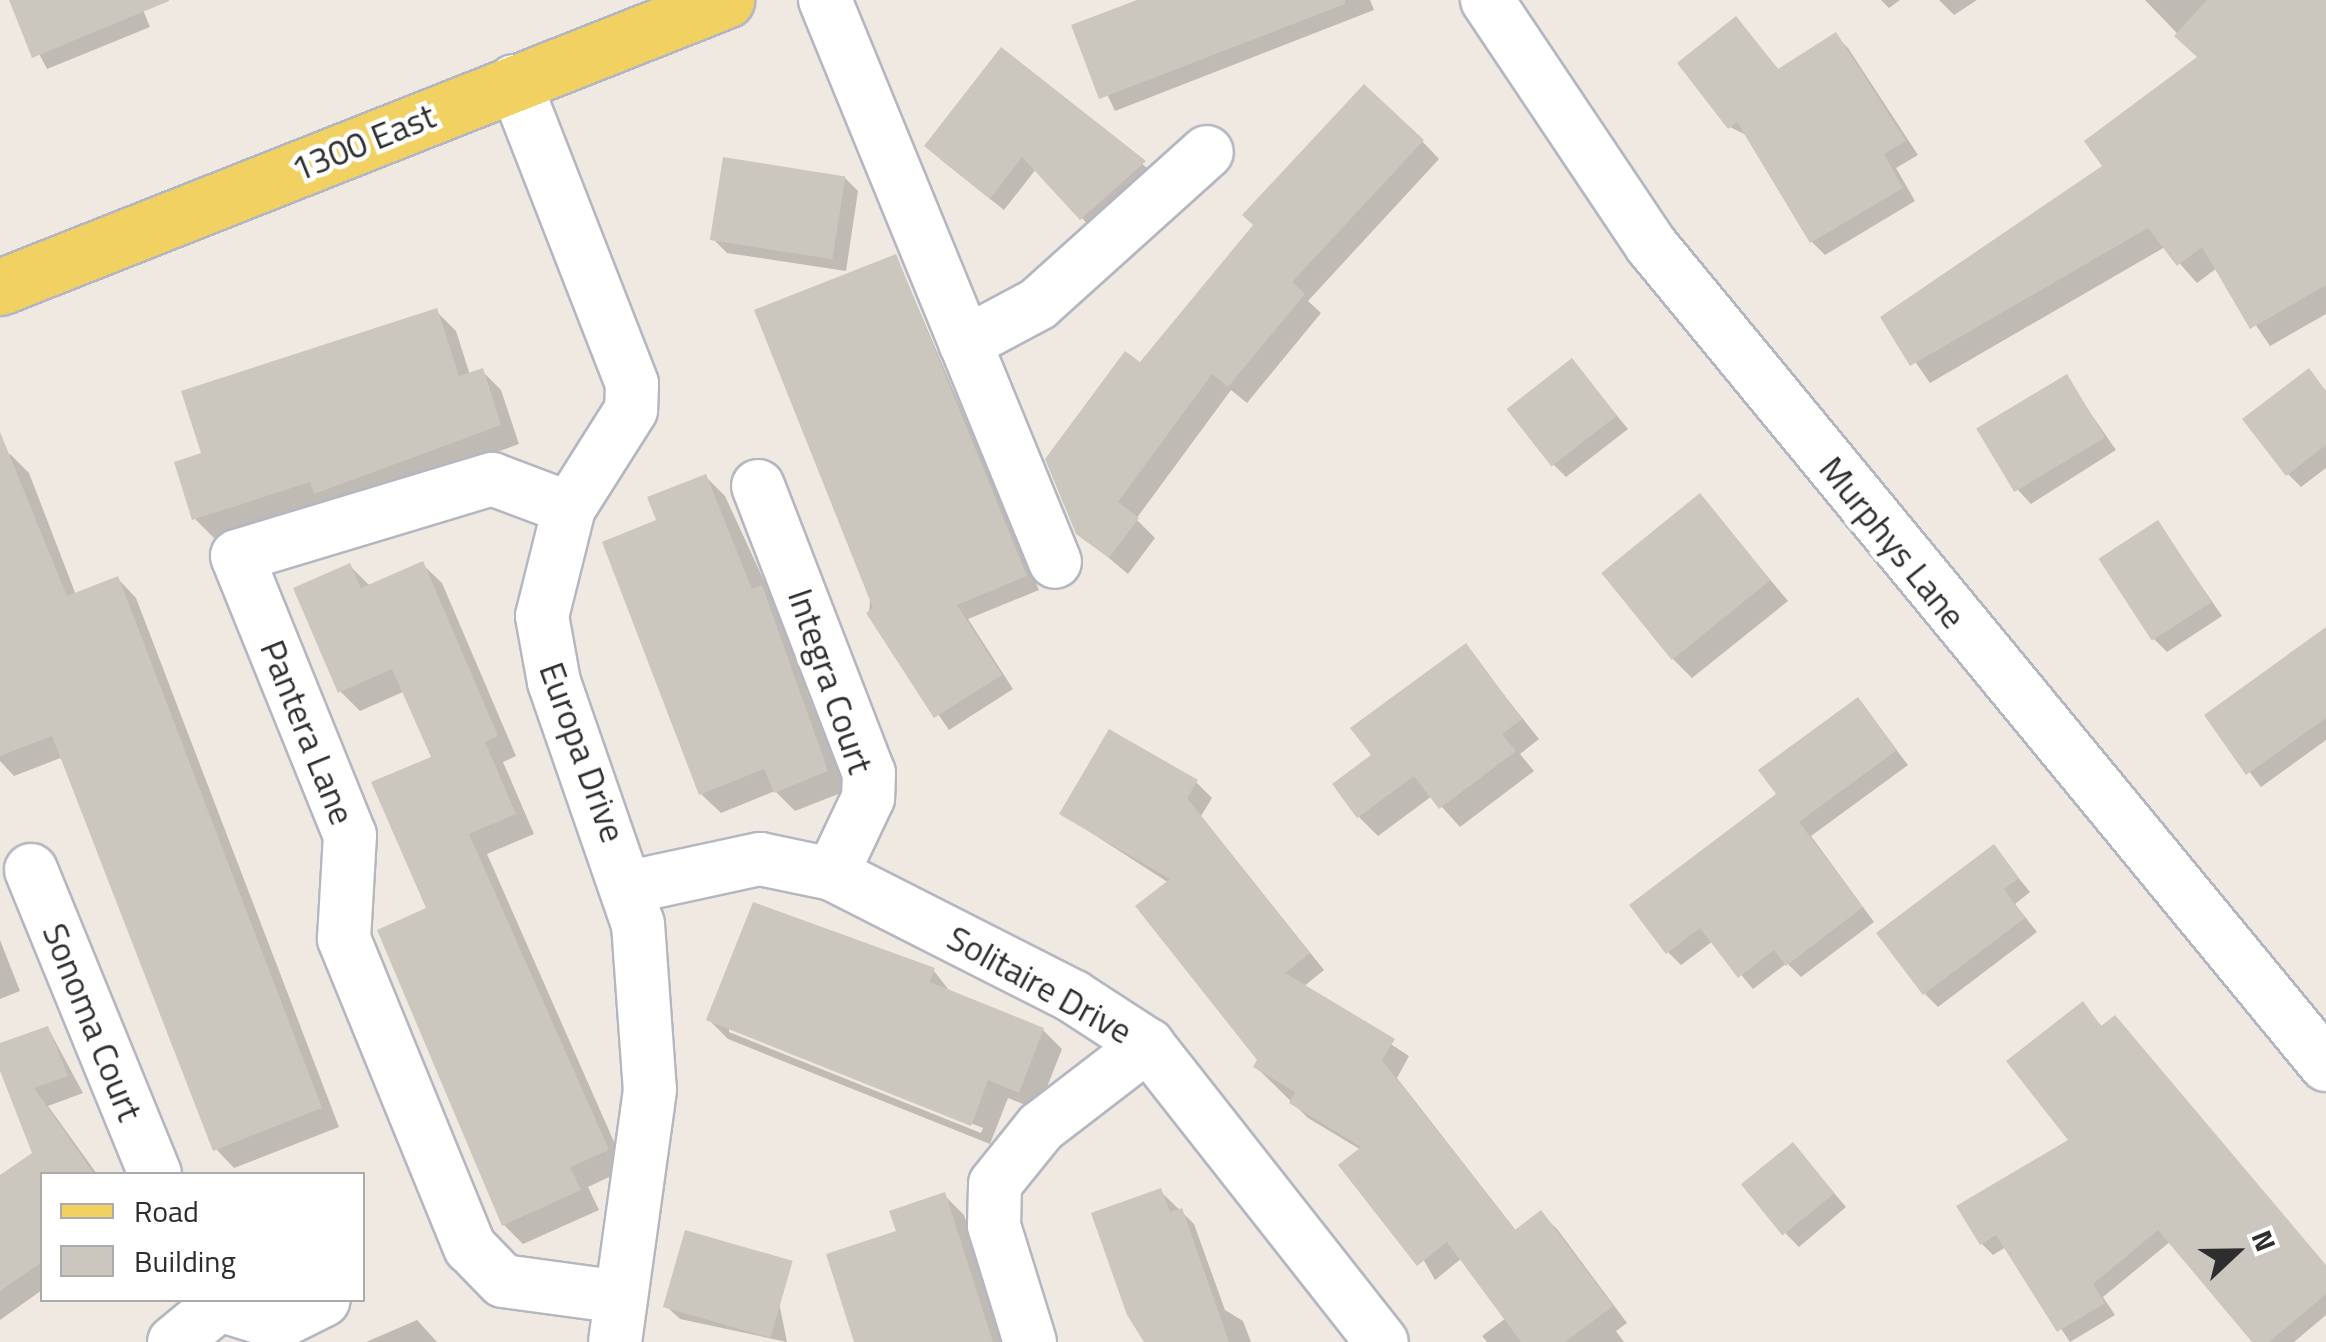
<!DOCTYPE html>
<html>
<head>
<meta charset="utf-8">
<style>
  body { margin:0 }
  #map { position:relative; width:2326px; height:1342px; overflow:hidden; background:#efe9e1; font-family:"Titillium Web",sans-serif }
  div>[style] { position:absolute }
  .shadow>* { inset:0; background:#0003 }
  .building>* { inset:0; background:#cbc7bf; transform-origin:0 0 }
  .roads { filter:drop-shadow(2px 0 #b4b7c1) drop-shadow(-2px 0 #b4b7c1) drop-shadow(0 2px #b4b7c1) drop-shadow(0 -2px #b4b7c1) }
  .minor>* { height:52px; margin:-26px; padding:0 26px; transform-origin:26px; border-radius:26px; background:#fff }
  .major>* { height:55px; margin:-27.5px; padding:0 27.5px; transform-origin:27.5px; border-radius:27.5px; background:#f2d163 }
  span { translate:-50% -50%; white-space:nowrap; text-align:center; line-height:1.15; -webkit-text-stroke:9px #fff; paint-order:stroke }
  .street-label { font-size:35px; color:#2e2e2e }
  .legend { position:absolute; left:40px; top:1172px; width:325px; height:130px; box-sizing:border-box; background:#fff; border:2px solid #ababab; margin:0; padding:12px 18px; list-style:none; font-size:30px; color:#2e2e2e }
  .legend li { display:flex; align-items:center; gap:20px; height:50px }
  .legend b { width:50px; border:2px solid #ababab }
  .north { position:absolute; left:2186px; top:1202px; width:100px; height:100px; -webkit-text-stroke:8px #fff; paint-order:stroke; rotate:68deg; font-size:28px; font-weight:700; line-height:40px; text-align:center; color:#2e2e2e }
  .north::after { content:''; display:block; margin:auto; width:35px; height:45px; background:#2e2e2e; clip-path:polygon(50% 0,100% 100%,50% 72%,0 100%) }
</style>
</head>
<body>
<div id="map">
  <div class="shadow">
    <i style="clip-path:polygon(11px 0,139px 0,150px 27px,47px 69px)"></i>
    <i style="clip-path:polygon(1140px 0,1370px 0,1374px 10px,1115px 111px,1075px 27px)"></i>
    <i style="clip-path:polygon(1881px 0,1900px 0,1889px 8px)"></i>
    <i style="clip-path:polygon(1939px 0,1977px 0,1954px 15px)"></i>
    <i style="clip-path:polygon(2145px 0,2326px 0,2326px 314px,2270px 346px,2217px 268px,2197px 283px,2165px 247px,1930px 383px,1884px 317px,2115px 161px,2200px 57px)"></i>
    <i style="clip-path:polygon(1736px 20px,1780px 71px,1835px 35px,1848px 48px,1918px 155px,1896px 168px,1915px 201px,1825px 255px,1812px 242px,1748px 136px,1730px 127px)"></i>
    <i style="clip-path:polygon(1001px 50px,1157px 176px,1095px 232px,1036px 169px,1004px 210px,940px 159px)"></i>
    <i style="clip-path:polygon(1422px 141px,1439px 159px,1308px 301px,1321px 313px,1247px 403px,1231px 390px,1136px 519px,1155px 538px,1128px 574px,1078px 532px,1140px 366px)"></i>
    <i style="clip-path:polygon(845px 178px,858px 191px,846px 271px,727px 253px,713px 239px)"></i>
    <i style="clip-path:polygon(896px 256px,1039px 590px,968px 619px,1013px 689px,949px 730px,869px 613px)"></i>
    <i style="clip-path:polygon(436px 311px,456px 331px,470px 375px,482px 371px,501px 390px,519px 444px,335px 512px,326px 502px,214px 538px,195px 519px,205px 455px)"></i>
    <i style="clip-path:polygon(1572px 361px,1628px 429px,1566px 477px,1553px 464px)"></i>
    <i style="clip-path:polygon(2308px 372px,2326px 391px,2326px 468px,2301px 487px,2288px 474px)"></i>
    <i style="clip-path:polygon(2066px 378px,2116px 450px,2031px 504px,2018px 490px)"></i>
    <i style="clip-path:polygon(10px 454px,29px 473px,76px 595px,118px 579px,136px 598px,339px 1127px,234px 1168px,216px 1149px,63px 757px,14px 776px,0 761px,0 458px)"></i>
    <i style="clip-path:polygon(706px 477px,725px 496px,813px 687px,806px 690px,846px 791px,795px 811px,775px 791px,721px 813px,701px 794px,660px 521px)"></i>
    <i style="clip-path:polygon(1700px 496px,1788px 601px,1692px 678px,1673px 659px)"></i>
    <i style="clip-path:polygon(2158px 523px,2222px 616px,2167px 652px,2154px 639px)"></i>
    <i style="clip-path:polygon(422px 564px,442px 583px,516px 756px,503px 762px,534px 834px,487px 854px,626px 1169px,588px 1187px,599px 1210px,523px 1244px,504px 1225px,429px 910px,434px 758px,405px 691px,360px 711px,340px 691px,350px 566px,371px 587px)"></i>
    <i style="clip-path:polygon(1465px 646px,1539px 739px,1520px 754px,1534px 771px,1460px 827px,1432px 796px,1378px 836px,1359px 817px,1375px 756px)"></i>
    <i style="clip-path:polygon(2326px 650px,2326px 740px,2261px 787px,2207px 716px)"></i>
    <i style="clip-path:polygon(1858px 700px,1908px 765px,1811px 836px,1874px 922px,1801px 977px,1787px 963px,1753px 989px,1713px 941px,1681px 965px,1668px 952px)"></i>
    <i style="clip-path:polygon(1196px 782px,1212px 798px,1201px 816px,1324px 970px,1303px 987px,1409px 1056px,1397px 1078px,1517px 1232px,1541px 1214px,1557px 1229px,1627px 1323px,1616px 1331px,1624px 1342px,1487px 1342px,1482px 1336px,1506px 1318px,1462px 1258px,1435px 1280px,1361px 1150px,1308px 1118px,1256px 1067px,1260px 1059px,1169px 883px,1062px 814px)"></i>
    <i style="clip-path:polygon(1994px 848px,2030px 892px,2015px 904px,2037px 932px,1938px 1007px,1925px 994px)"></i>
    <i style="clip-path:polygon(evenodd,754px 905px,934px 971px,952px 994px,1043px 1030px,1062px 1049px,1038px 1110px,1008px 1098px,990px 1144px,728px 1039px,709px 1020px,754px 905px,729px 1027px,983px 1128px,981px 1133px,729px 1032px,729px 1027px)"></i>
    <i style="clip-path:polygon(0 940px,20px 991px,0 999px)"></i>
    <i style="clip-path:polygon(2082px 1005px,2326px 1266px,2326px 1315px,2294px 1342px,2255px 1342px,2171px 1241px,2103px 1297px,2115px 1315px,2070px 1342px,2006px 1247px,1993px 1255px,1981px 1243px,2072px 1140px)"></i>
    <i style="clip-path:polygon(48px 1028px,83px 1093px,48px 1106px,97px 1174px,42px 1174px,42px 1290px,0 1320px,0 1178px,35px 1154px,0 1046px)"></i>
    <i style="clip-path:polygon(1805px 1159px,1846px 1207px,1799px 1247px,1786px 1234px)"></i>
    <i style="clip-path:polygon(1160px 1191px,1194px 1224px,1225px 1310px,1243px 1321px,1251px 1342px,1145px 1342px)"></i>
    <i style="clip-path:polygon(944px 1195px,964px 1215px,1007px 1342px,857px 1342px,899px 1233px)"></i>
    <i style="clip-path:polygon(772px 1268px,787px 1342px,680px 1319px,666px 1306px)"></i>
    <i style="clip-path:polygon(417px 1320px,437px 1342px,366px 1342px)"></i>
  </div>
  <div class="building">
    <i style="clip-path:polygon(9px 0,169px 0,169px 1px,32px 58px)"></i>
    <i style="clip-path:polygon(1137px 0,1345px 0,1345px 4px,1099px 99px,1071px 25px)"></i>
    <i style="clip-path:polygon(2207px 0,2326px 0,2326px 285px,2250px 329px,2202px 247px,2177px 266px,2148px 228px,1910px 366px,1880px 317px,2102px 166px,2084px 141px,2197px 57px,2174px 36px)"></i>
    <i style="clip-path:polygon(1736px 16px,1778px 69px,1836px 32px,1906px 141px,1884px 154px,1903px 188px,1810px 243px,1737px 122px,1728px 129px,1677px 63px)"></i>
    <i style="clip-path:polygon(1001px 47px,1146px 161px,1080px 220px,1022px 157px,990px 199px,924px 146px)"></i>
    <i style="clip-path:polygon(1364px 84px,1424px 140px,1292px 282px,1305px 294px,1228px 387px,1212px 374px,1118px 502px,1139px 518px,1109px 558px,1076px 534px,1045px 459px,1125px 351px,1140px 362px,1253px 225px,1242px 215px)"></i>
    <i style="left:723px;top:157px;width:124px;height:84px;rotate:9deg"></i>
    <i style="clip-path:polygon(896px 254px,1027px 576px,957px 605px,1002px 675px,934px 718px,866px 613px,873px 608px,754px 310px)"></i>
    <i style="clip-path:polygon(437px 308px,459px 376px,483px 368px,501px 425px,314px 494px,310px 482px,192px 520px,174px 462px,201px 453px,181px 391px)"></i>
    <i style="left:1572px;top:358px;width:73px;height:83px;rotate:52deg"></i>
    <i style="clip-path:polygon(2309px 368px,2326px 391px,2326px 445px,2286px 476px,2242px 419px)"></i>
    <i style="left:2067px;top:374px;width:74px;height:106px;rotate:59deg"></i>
    <i style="clip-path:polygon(0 432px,67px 596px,118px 576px,322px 1108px,213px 1151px,52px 736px,0 756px)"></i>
    <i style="clip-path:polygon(706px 474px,752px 589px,762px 585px,828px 771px,774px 793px,764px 769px,699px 795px,602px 542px,656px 520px,647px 497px)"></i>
    <i style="left:1700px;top:493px;width:112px;height:127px;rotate:51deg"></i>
    <i style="left:2158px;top:520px;width:98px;height:71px;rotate:57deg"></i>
    <i style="clip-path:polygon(423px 561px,498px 736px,485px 742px,516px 814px,469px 834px,609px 1150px,570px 1167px,581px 1190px,502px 1226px,377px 930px,426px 908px,371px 782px,431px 757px,392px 669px,338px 693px,293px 588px,350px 563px,361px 588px)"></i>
    <i style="clip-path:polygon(2326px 627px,2326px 718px,2246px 775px,2204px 715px)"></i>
    <i style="clip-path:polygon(1466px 643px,1522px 719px,1502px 734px,1516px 751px,1439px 809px,1414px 776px,1357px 818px,1332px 784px,1371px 755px,1350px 728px)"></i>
    <i style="clip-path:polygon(1858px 697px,1897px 750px,1799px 822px,1863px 907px,1786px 966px,1774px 950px,1738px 978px,1700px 928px,1666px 954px,1629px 905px,1776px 794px,1758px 770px)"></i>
    <i style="clip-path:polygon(1109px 729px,1198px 780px,1187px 798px,1310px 953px,1285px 973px,1395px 1039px,1382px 1060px,1515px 1230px,1541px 1210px,1613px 1306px,1565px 1342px,1521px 1342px,1447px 1242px,1417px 1266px,1338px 1165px,1361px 1147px,1289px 1103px,1295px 1092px,1253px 1067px,1257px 1060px,1135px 906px,1170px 879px,1059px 814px)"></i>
    <i style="clip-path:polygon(1994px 844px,2019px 878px,2004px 889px,2025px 918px,1923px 995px,1876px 933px)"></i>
    <i style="clip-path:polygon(753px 902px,935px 968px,930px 982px,1044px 1028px,1019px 1093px,988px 1080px,971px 1126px,706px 1020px)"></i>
    <i style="clip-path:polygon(2083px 1001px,2101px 1026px,2115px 1015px,2326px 1265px,2326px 1294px,2269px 1342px,2252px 1342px,2158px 1230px,2093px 1284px,2105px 1303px,2057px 1332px,1996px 1235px,1980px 1245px,1956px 1206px,2068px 1140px,2006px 1061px)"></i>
    <i style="clip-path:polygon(48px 1026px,68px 1076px,34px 1088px,94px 1174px,42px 1174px,42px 1262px,0 1291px,0 1175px,32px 1153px,0 1071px,0 1043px)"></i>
    <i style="left:1793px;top:1142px;width:66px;height:67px;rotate:51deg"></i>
    <i style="clip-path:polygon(1161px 1188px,1170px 1212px,1182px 1208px,1229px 1342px,1144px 1342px,1127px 1315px,1091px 1213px)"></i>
    <i style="clip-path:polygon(945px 1192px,993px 1342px,854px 1342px,826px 1254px,896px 1231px,889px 1211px)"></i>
    <i style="left:685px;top:1230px;width:112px;height:80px;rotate:16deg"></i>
  </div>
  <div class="roads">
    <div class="minor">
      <i style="left:825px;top:0;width:607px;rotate:67.74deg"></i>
      <i style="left:1487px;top:0;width:295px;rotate:56.2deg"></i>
      <i style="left:1651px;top:245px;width:1062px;rotate:50.54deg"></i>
      <i style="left:514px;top:81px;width:325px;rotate:68.7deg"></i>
      <i style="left:632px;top:384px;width:26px;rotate:92deg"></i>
      <i style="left:631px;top:410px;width:116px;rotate:122.3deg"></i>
      <i style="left:569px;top:508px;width:111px;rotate:104deg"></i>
      <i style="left:542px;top:616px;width:67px;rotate:79.7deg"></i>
      <i style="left:554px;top:682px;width:256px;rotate:70.9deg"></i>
      <i style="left:638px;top:924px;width:166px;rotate:85.9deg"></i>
      <i style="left:650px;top:1090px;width:254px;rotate:97.9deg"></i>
      <i style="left:965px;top:343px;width:83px;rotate:-28.1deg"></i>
      <i style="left:1038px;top:304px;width:227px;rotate:-42deg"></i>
      <i style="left:758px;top:486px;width:308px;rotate:68.9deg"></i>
      <i style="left:869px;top:773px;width:25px;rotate:92deg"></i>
      <i style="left:868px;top:798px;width:84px;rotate:115.3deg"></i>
      <i style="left:569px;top:508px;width:82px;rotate:-159.4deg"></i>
      <i style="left:492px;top:479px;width:266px;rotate:163.2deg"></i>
      <i style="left:237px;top:556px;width:301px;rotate:68deg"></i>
      <i style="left:350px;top:835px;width:104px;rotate:93.3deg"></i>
      <i style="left:344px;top:939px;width:333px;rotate:67.8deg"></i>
      <i style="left:470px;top:1247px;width:47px;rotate:45.9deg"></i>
      <i style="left:503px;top:1281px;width:119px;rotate:7.7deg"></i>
      <i style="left:31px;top:870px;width:328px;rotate:67.8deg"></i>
      <i style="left:630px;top:887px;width:133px;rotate:-12.2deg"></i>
      <i style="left:760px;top:859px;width:74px;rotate:11.8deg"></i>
      <i style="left:832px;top:874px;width:271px;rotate:26.9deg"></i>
      <i style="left:1074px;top:997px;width:88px;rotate:33deg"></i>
      <i style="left:1148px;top:1045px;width:378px;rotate:51.8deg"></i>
      <i style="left:219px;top:1305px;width:62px;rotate:17deg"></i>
      <i style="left:278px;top:1323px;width:51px;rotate:-26.6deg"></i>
      <i style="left:174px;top:1342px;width:58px;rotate:-39.4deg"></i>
      <i style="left:1030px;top:1342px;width:121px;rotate:-107.2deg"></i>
      <i style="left:994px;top:1226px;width:42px;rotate:-88.6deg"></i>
      <i style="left:995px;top:1184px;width:73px;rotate:-51.1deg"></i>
      <i style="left:1041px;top:1127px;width:135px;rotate:-37.5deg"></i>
    </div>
    <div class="major">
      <i style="left:0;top:287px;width:781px;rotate:-21.57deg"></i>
    </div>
  </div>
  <div class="street-label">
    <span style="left:363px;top:142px;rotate:-22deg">1300 East</span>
    <span style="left:1893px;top:542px;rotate:51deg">Murphys Lane</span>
    <span style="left:831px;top:681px;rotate:71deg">Integra Court</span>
    <span style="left:308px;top:732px;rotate:68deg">Pantera Lane</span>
    <span style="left:583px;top:752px;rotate:70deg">Europa Drive</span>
    <span style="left:1040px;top:984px;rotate:29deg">Solitaire Drive</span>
    <span style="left:93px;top:1022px;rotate:68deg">Sonoma Court</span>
  </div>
  <ul class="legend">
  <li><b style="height:12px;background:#f2d163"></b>Road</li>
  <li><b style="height:28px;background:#cbc7bf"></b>Building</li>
  </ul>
  <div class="north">N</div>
</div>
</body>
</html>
